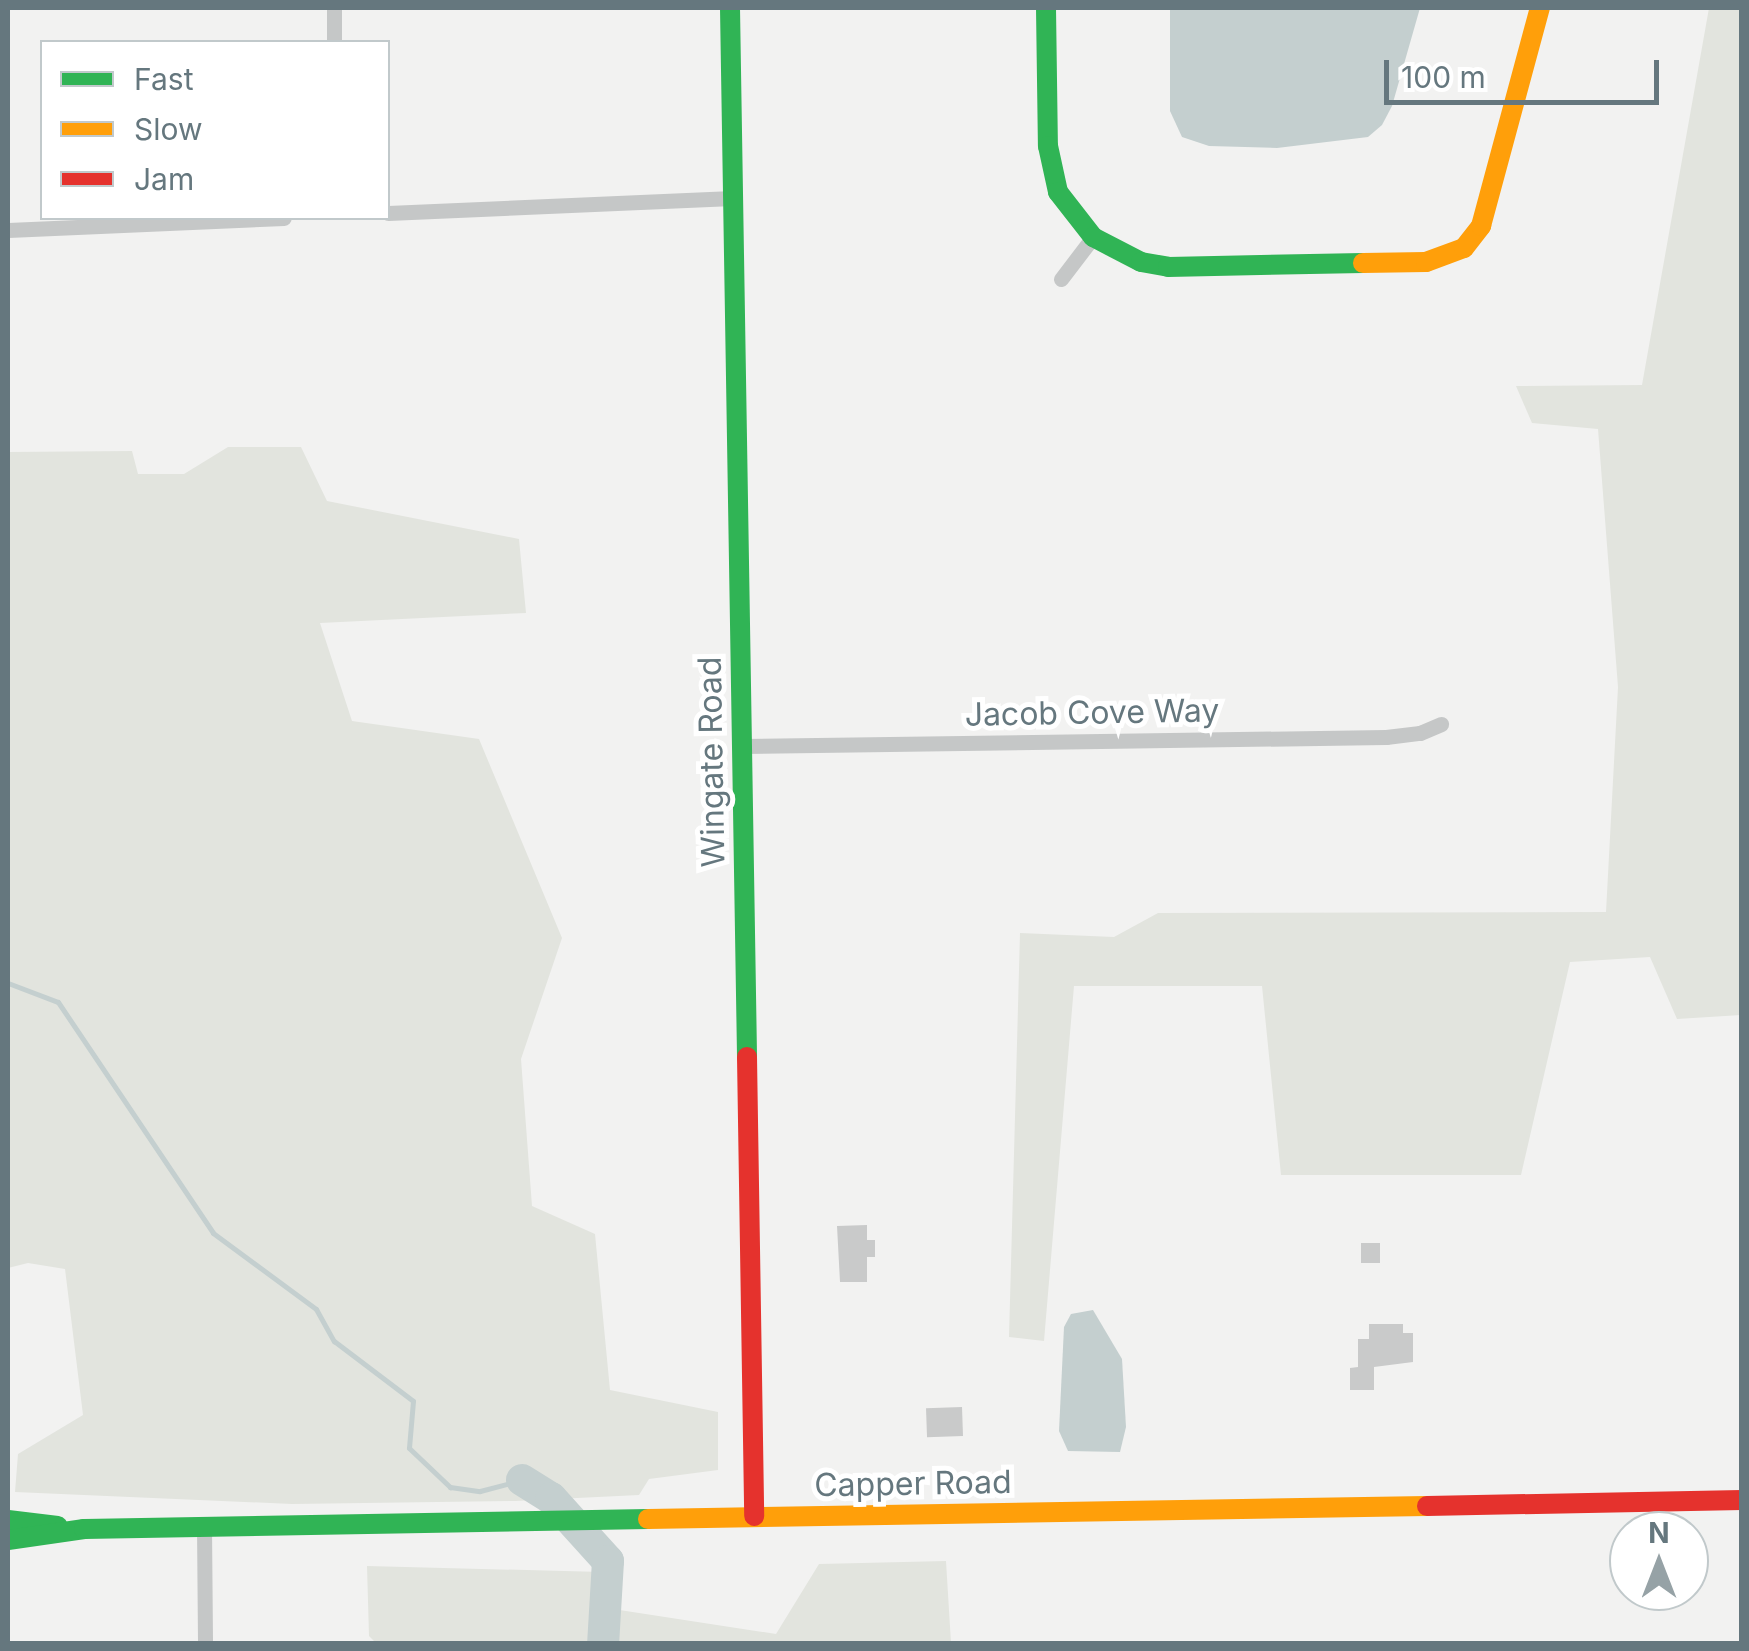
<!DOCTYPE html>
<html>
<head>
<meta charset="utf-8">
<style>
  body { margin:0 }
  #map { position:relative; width:1749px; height:1651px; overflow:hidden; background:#f2f2f1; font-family:Inter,sans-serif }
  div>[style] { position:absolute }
  .green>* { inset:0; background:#e2e4de }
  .water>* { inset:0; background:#c4cfcf }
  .stream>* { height:5px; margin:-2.5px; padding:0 2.5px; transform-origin:2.5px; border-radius:2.5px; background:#c4cfcf }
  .river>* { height:32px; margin:-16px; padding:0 16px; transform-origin:16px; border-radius:16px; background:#c4cfcf }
  .building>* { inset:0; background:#c9caca; transform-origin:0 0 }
  .street>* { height:15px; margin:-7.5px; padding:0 7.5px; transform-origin:7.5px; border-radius:7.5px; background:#c5c7c7 }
  .fast>* { height:20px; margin:-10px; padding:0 10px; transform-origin:10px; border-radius:10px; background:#30b455 }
  .slow>* { height:20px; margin:-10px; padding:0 10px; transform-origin:10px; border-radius:10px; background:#ff9f0a }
  .jam>* { height:20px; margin:-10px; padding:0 10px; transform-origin:10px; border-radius:10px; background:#e5322d }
  span { translate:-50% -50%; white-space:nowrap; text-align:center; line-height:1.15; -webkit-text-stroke:10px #fff; paint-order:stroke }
  .street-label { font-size:32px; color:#65777e }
  .frame { position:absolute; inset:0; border:10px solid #65777e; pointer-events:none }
  .legend { position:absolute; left:40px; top:40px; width:350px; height:180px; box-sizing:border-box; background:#fff; border:2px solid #c1c9cb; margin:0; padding:12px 18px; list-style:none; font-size:30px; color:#65777e }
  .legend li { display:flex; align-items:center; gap:20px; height:50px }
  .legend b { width:50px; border:2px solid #c1c9cb }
  .north { position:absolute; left:1609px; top:1511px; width:100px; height:100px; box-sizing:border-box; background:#fff; border:2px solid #c1c9cb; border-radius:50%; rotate:0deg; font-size:28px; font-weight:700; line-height:40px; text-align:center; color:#65777e }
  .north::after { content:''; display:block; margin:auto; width:35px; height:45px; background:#96a2a6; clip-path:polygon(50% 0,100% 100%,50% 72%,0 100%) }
  .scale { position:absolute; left:1384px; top:60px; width:275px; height:45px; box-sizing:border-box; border:5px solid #65777e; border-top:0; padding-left:12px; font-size:30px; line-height:35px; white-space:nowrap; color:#65777e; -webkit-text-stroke:8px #fff; paint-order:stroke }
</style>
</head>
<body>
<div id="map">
  <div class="green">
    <i style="clip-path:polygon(1709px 8px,1742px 8px,1741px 1015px,1677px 1019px,1650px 957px,1570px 962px,1521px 1175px,1281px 1175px,1262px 986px,1074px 986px,1044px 1341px,1009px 1337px,1020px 933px,1114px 937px,1158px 913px,1606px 912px,1618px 687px,1598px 429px,1532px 423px,1516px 386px,1642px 385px)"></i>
    <i style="clip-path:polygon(228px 447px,301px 447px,327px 501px,519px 539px,526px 613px,320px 623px,352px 721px,479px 739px,562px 938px,521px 1059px,532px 1206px,595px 1234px,610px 1390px,718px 1412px,718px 1470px,649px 1479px,639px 1495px,515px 1501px,292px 1504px,15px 1492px,18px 1454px,83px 1415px,65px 1269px,28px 1263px,8px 1268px,8px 452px,132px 451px,138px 474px,184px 474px)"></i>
    <i style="clip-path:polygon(946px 1561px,951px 1643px,609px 1644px,613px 1609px,776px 1634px,819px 1564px)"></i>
    <i style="clip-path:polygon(367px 1566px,602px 1572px,597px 1643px,376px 1643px,369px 1636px)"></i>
  </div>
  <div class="water">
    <i style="clip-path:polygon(1170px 8px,1420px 8px,1392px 106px,1382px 125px,1368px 137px,1277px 148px,1209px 146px,1182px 137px,1170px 111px)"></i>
    <i style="clip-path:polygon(1093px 1310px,1122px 1359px,1126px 1427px,1120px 1452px,1068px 1451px,1059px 1431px,1064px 1327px,1071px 1314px)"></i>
    <i style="clip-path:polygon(582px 1536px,602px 1536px,618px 1561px,609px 1643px,597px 1643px,602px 1572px)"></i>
  </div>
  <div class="stream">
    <i style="left:8px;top:983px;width:53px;rotate:20.8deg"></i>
    <i style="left:58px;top:1002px;width:278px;rotate:56.1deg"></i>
    <i style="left:213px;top:1233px;width:128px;rotate:36.4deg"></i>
    <i style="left:316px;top:1309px;width:37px;rotate:61deg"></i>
    <i style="left:334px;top:1341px;width:99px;rotate:37.2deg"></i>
    <i style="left:413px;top:1401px;width:47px;rotate:94.9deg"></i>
    <i style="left:409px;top:1448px;width:57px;rotate:43.6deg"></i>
    <i style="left:450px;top:1487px;width:30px;rotate:8deg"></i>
    <i style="left:480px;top:1491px;width:43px;rotate:-14.7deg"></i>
  </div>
  <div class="river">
    <i style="left:522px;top:1480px;width:34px;rotate:32deg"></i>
    <i style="left:551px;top:1498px;width:85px;rotate:47.9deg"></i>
    <i style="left:608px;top:1561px;width:83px;rotate:93.4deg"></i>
  </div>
  <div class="building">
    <i style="clip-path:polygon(867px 1225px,867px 1240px,875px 1240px,875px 1257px,867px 1257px,867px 1282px,840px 1282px,837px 1226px)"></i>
    <i style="left:1361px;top:1243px;width:19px;height:20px"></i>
    <i style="clip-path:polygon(1369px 1324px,1403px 1324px,1403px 1333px,1413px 1333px,1413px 1362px,1374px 1367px,1374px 1390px,1350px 1390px,1350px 1368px,1358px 1367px,1358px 1339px,1369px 1339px)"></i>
    <i style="left:962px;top:1407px;width:29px;height:36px;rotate:88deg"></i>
  </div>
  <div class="street">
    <i style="left:334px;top:8px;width:34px;rotate:90deg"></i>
    <i style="left:388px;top:213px;width:345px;rotate:-2.5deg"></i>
    <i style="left:8px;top:230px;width:276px;rotate:-2.5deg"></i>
    <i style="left:1061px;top:279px;width:53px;rotate:-52.7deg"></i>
    <i style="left:742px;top:746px;width:644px;rotate:-0.8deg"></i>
    <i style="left:1386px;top:737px;width:34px;rotate:-7deg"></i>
    <i style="left:1420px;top:733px;width:23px;rotate:-23deg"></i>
    <i style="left:204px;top:1526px;width:118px;rotate:89.5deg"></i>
  </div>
  <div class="fast">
    <i style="left:730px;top:8px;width:1049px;rotate:89.07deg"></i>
    <i style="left:1046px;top:8px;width:138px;rotate:89.2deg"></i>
    <i style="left:1048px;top:146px;width:47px;rotate:77.7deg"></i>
    <i style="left:1058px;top:192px;width:57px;rotate:52.1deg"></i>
    <i style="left:1093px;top:237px;width:54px;rotate:27.5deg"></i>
    <i style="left:1141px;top:262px;width:27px;rotate:10deg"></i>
    <i style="left:1168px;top:267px;width:195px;rotate:-1.2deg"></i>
    <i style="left:8px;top:1520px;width:50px;rotate:6.8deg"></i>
    <i style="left:8px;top:1540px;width:77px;rotate:-8.2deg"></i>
    <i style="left:84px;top:1529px;width:564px;rotate:-1.02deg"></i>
  </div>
  <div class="slow">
    <i style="left:1363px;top:263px;width:63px;rotate:-0.9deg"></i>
    <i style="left:1426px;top:262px;width:40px;rotate:-20.2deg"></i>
    <i style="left:1464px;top:248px;width:28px;rotate:-52deg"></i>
    <i style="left:1481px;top:226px;width:226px;rotate:-74.9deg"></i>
    <i style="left:648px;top:1519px;width:779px;rotate:-0.96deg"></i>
  </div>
  <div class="jam">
    <i style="left:747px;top:1057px;width:459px;rotate:89.1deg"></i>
    <i style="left:1427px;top:1506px;width:315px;rotate:-1.1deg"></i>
  </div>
  <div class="street-label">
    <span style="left:1092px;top:713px;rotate:-1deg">Jacob Cove Way</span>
    <span style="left:712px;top:762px;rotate:-91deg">Wingate Road</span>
    <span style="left:913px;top:1484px;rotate:-1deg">Capper Road</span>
  </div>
  <div class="frame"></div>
  <ul class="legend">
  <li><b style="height:12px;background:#30b455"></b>Fast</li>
  <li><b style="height:12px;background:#ff9f0a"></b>Slow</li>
  <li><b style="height:12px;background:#e5322d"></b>Jam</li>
  </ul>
  <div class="north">N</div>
  <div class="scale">100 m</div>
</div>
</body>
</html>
